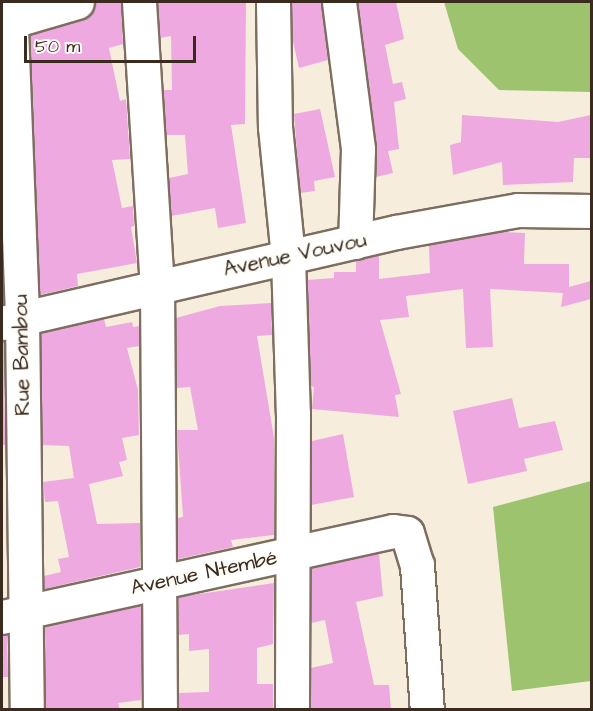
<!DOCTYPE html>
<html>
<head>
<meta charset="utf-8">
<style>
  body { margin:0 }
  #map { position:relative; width:593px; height:711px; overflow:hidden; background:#f7eddc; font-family:"Architects Daughter",sans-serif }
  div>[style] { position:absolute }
  .green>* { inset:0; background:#9dc36e }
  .building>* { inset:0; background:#eda9e0 }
  .roads { filter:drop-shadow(2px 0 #7d6e60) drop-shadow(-2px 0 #7d6e60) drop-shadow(0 2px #7d6e60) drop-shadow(0 -2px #7d6e60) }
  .minor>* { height:33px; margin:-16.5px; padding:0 16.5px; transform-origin:16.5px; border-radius:16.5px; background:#fff }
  span { translate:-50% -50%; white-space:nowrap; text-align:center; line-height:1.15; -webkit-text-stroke:4.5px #fdfcf7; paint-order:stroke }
  .street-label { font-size:21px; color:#3b2a1e }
  .frame { position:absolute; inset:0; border:3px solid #3b2a1e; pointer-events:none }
  .scale { position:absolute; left:24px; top:36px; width:172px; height:27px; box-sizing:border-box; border:3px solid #3b2a1e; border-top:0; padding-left:8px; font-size:18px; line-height:21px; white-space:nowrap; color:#3b2a1e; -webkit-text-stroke:4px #fdfcf7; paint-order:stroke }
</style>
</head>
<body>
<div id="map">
  <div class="green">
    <i style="clip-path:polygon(444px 2px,591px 2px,591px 92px,499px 90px,458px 49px)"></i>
    <i style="clip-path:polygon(591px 481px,591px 681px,512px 691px,493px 507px)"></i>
  </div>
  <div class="building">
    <i style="clip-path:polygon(95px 2px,121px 2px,123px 44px,109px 48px,120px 101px,126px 99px,130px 159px,112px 160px,122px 208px,133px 206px,134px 226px,131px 227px,137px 263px,77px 274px,78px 286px,40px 295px,30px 35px,83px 20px,91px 14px)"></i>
    <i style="clip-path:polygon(158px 2px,246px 2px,245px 124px,231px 125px,246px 223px,218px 228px,215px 208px,171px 216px,169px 178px,188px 174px,185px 135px,166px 135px,163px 90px,172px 90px,171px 36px,160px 38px)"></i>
    <i style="clip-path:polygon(292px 2px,321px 2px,328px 60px,299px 68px,292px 37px)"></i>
    <i style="clip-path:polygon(358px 2px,396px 2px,404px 39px,385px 45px,393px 84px,402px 82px,406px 99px,394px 102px,399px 149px,388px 151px,393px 173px,376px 177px,377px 147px)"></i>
    <i style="clip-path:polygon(320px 109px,335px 177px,314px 181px,315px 191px,300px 193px,294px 114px)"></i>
    <i style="clip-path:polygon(462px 115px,558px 122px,591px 115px,590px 158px,574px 158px,573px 182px,503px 185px,502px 162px,453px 175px,450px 145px,461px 142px)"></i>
    <i style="clip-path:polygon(502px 232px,525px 233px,524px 264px,569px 264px,569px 287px,591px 281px,591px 299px,561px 307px,563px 293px,490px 289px,493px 347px,466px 348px,463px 289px,406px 296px,409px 317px,380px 320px,401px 394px,395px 395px,399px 417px,312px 409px,314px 387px,311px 386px,307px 280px,334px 278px,334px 272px,356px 272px,356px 261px,379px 255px,379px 279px,430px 273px,429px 245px)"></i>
    <i style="clip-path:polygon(271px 303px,272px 335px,257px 336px,274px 438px,274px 535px,231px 540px,233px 547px,178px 559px,177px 518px,183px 517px,177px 430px,198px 430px,190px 387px,176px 388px,176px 318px,220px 306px)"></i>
    <i style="clip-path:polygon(104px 319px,106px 327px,132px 322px,133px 327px,139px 326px,139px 346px,127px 348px,138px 390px,139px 435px,122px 438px,127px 460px,119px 462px,123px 476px,89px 484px,97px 524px,140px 523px,140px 567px,44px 589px,44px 576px,61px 572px,58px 559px,69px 557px,58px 501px,45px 502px,43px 482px,74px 478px,69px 446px,42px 445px,41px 333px)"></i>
    <i style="clip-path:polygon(2px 341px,4px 341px,5px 445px,2px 445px)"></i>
    <i style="clip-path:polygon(512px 398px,519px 428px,555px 421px,563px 450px,524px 459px,527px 471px,468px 484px,453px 411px)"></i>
    <i style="clip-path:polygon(343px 434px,354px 497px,311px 505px,312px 441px)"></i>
    <i style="clip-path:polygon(379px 553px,383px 596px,356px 602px,374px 685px,389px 685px,391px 710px,311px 710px,311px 668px,333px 663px,325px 620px,311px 623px,311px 568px)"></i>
    <i style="clip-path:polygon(274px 583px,273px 644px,257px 648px,257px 684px,273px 684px,273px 710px,179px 710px,179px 693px,209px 692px,209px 649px,189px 651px,189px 634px,178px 635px,178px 597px)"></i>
    <i style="clip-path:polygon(141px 606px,141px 700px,118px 703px,120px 710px,46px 710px,45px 627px)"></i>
    <i style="clip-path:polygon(3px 635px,7px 635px,8px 677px,2px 677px)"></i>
  </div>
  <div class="roads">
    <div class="minor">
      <i style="left:10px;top:2px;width:315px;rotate:87.8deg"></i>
      <i style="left:22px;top:317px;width:393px;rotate:89.3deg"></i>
      <i style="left:139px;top:2px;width:284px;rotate:86.4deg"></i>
      <i style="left:157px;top:285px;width:425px;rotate:89.6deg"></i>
      <i style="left:273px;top:2px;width:125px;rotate:89.1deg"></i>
      <i style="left:275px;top:127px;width:132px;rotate:84.3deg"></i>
      <i style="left:288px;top:258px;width:156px;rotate:88.2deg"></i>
      <i style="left:293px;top:414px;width:296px;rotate:90.2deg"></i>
      <i style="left:339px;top:2px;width:148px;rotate:82.6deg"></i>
      <i style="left:358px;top:149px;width:93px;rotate:91.8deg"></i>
      <i style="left:2px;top:24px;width:78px;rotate:-16.3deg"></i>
      <i style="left:2px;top:323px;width:404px;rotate:-13deg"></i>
      <i style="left:396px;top:232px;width:124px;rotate:-10.2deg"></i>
      <i style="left:518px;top:210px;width:74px;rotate:0.8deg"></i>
      <i style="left:2px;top:617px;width:400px;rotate:-12.4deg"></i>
      <i style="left:393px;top:531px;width:14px;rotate:8deg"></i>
      <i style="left:407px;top:533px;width:34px;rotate:73deg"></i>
      <i style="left:417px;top:565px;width:145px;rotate:86.1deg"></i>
    </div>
  </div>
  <div class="street-label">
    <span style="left:295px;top:255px;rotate:-12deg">Avenue Vouvou</span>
    <span style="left:22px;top:355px;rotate:-91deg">Rue Bambou</span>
    <span style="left:204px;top:573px;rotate:-12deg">Avenue Ntembé</span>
  </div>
  <div class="frame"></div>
  <div class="scale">50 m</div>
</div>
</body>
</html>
